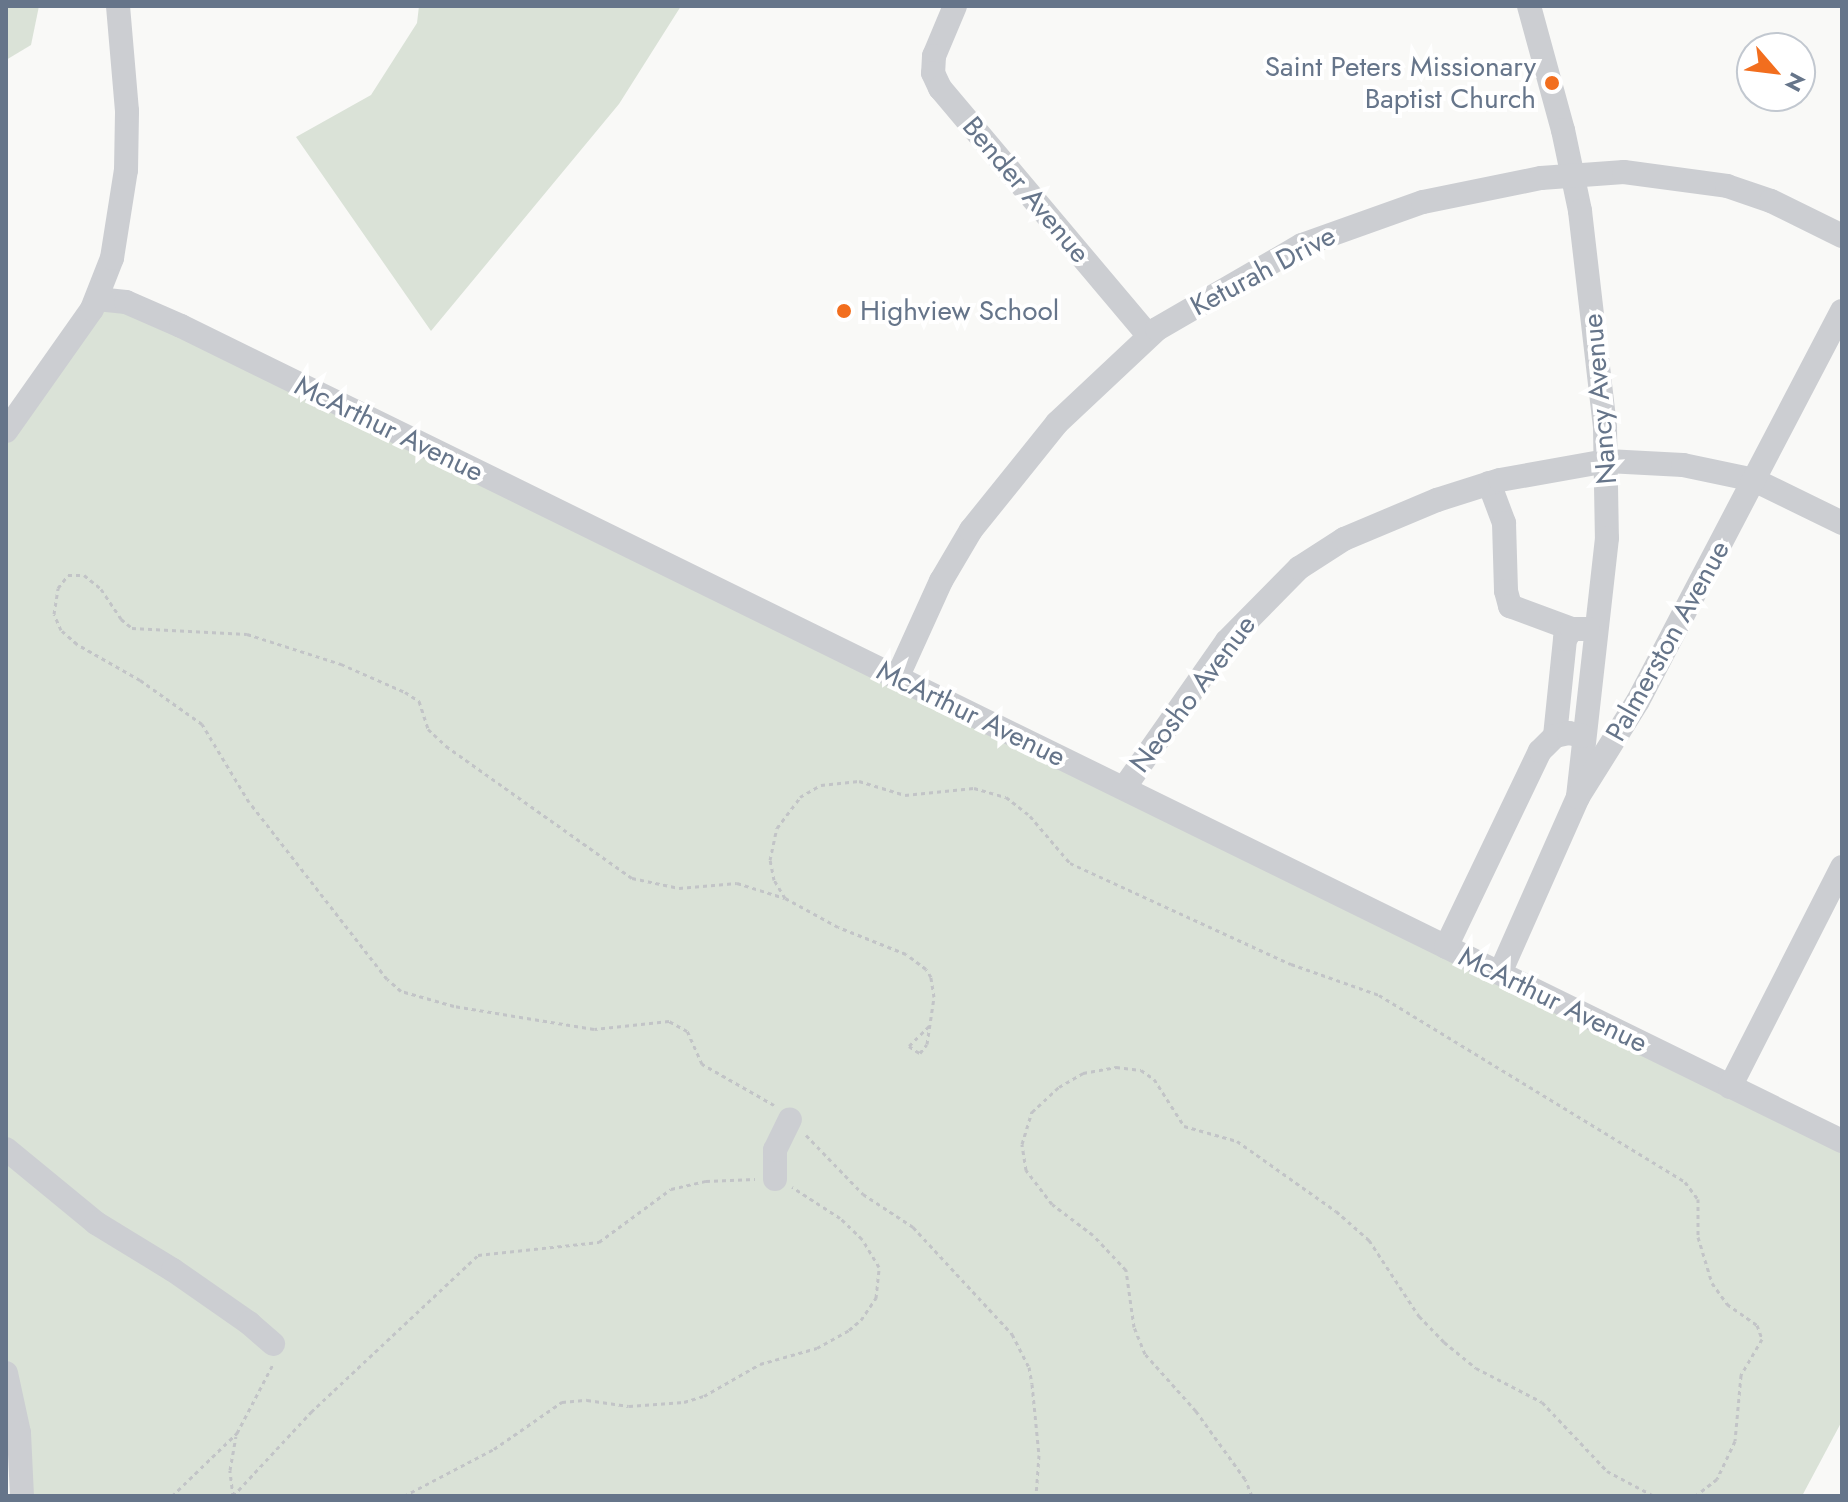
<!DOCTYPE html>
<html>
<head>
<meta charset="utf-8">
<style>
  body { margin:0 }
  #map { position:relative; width:1848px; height:1502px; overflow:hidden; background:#f9f9f7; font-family:Jost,sans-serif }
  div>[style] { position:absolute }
  .green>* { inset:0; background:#dae2d7 }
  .path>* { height:3px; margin-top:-1.5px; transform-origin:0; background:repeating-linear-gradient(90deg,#c2c4c7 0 4px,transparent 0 8px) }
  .minor>* { height:24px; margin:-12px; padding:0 12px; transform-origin:12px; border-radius:12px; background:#ccced2 }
  .dots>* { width:22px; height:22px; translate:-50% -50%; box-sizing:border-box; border:4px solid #fff; border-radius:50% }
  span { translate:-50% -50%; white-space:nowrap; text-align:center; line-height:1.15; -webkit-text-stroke:8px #fff; paint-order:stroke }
  .poi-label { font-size:28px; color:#66758a }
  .right { translate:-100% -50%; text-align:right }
  .left { translate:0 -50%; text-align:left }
  .street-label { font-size:28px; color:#66758a }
  .frame { position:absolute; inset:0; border:8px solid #66758a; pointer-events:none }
  .north { position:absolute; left:1736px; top:32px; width:80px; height:80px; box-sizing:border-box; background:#fff; border:2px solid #c2c8d0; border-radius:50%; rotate:118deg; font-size:22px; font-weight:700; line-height:32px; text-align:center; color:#66758a }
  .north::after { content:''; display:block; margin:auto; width:28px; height:36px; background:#f26e1e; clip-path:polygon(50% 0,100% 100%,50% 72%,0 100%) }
</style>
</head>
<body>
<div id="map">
  <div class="green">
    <i style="clip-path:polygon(6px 6px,39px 6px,31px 45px,6px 60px)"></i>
    <i style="clip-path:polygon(419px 6px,681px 6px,619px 104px,431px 331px,296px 137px,371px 95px,417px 23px)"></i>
    <i style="clip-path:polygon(113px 300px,1842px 1141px,1842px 1421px,1802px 1496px,22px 1496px,6px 1373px,6px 431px)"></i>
  </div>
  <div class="path">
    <i style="left:929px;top:1026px;width:28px;rotate:135deg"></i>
    <i style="left:909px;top:1046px;width:9px;rotate:36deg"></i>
    <i style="left:916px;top:1051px;width:4px;rotate:27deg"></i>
    <i style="left:920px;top:1053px;width:11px;rotate:-52deg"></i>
    <i style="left:927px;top:1044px;width:48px;rotate:-81.5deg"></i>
    <i style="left:934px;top:997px;width:20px;rotate:-99deg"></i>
    <i style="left:931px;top:977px;width:9px;rotate:-122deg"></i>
    <i style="left:926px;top:969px;width:25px;rotate:-143deg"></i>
    <i style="left:906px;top:954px;width:73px;rotate:-158.3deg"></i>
    <i style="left:838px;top:927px;width:60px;rotate:-151.3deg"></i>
    <i style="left:785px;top:898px;width:21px;rotate:-121deg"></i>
    <i style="left:774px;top:880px;width:20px;rotate:-101deg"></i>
    <i style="left:770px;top:860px;width:33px;rotate:-78deg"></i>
    <i style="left:777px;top:828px;width:39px;rotate:-53deg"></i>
    <i style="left:800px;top:797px;width:24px;rotate:-30deg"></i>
    <i style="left:821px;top:785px;width:38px;rotate:-6deg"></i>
    <i style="left:859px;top:781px;width:48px;rotate:16.9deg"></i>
    <i style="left:905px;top:795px;width:69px;rotate:-5.8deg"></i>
    <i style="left:974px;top:788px;width:33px;rotate:16deg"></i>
    <i style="left:1006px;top:797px;width:31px;rotate:38deg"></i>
    <i style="left:1030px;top:816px;width:62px;rotate:49.6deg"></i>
    <i style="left:1070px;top:863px;width:243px;rotate:24.6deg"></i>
    <i style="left:1291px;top:964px;width:93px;rotate:19.4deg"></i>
    <i style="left:1379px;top:995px;width:359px;rotate:31.4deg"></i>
    <i style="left:1685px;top:1182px;width:21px;rotate:53deg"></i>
    <i style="left:1698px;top:1199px;width:38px;rotate:90deg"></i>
    <i style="left:1698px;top:1237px;width:48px;rotate:73.1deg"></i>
    <i style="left:1712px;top:1283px;width:26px;rotate:54deg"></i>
    <i style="left:1727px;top:1304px;width:37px;rotate:35deg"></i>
    <i style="left:1757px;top:1325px;width:15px;rotate:70deg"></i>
    <i style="left:1762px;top:1339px;width:42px;rotate:120.3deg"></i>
    <i style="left:1741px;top:1375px;width:66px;rotate:95.2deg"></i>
    <i style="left:1735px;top:1441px;width:42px;rotate:115.3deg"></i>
    <i style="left:1717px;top:1479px;width:28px;rotate:142deg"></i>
    <i style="left:774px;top:1105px;width:83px;rotate:-150.3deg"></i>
    <i style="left:702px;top:1064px;width:36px;rotate:-114deg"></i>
    <i style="left:687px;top:1031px;width:21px;rotate:-151deg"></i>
    <i style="left:669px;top:1021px;width:75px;rotate:173.9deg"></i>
    <i style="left:594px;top:1029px;width:142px;rotate:-170.7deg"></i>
    <i style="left:454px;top:1006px;width:55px;rotate:-164.2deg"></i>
    <i style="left:401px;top:991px;width:18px;rotate:-139deg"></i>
    <i style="left:387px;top:979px;width:224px;rotate:-127.9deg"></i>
    <i style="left:249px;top:802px;width:91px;rotate:-121.1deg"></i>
    <i style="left:202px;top:724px;width:76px;rotate:-144.6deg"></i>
    <i style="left:140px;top:680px;width:73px;rotate:-150.3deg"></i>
    <i style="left:77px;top:644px;width:21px;rotate:-139deg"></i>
    <i style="left:61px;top:630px;width:17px;rotate:-114deg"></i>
    <i style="left:54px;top:614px;width:26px;rotate:-81deg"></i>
    <i style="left:58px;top:588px;width:16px;rotate:-52deg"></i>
    <i style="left:68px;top:575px;width:16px"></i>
    <i style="left:84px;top:575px;width:22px;rotate:39deg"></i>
    <i style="left:101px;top:589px;width:36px;rotate:56deg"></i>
    <i style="left:121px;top:619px;width:14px;rotate:39deg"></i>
    <i style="left:132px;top:628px;width:115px;rotate:3deg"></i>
    <i style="left:247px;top:634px;width:99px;rotate:17.7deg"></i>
    <i style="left:341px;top:664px;width:70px;rotate:23.6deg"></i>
    <i style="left:405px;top:692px;width:17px;rotate:33deg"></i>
    <i style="left:419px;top:701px;width:29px;rotate:72deg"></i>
    <i style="left:428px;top:729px;width:25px;rotate:43deg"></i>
    <i style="left:446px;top:746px;width:228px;rotate:35.4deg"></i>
    <i style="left:632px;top:878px;width:48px;rotate:12deg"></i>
    <i style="left:679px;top:888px;width:58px;rotate:-4.9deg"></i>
    <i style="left:737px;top:883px;width:50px;rotate:17.4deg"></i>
    <i style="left:806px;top:1135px;width:82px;rotate:46deg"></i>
    <i style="left:863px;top:1194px;width:60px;rotate:33.4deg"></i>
    <i style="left:913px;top:1227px;width:146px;rotate:47.2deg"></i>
    <i style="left:1012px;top:1334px;width:37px;rotate:63deg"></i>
    <i style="left:1029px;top:1367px;width:17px;rotate:80deg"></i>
    <i style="left:1032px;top:1384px;width:71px;rotate:84.4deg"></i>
    <i style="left:1039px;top:1455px;width:41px;rotate:94.2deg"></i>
    <i style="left:172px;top:1496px;width:91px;rotate:-44.1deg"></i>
    <i style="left:237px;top:1433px;width:78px;rotate:-62.4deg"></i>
    <i style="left:233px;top:1496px;width:115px;rotate:-47.1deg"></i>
    <i style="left:311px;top:1412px;width:229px;rotate:-43.2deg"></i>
    <i style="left:478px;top:1255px;width:122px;rotate:-6.1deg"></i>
    <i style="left:599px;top:1242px;width:89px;rotate:-36.4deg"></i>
    <i style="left:671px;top:1189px;width:36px;rotate:-13deg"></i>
    <i style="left:706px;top:1181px;width:49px;rotate:-2.3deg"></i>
    <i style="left:233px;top:1496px;width:26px;rotate:-97deg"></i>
    <i style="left:230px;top:1470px;width:34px;rotate:-80deg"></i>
    <i style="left:404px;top:1496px;width:102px;rotate:-27.6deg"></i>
    <i style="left:494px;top:1449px;width:83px;rotate:-34.7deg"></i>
    <i style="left:562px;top:1402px;width:25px;rotate:-5deg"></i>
    <i style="left:587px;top:1400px;width:42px;rotate:8.1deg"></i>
    <i style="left:629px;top:1406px;width:55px;rotate:-4.2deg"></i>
    <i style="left:684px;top:1402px;width:21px;rotate:-17deg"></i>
    <i style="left:704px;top:1396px;width:64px;rotate:-29.7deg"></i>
    <i style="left:760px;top:1364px;width:59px;rotate:-15.7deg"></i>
    <i style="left:817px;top:1348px;width:37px;rotate:-29deg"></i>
    <i style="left:849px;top:1330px;width:16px;rotate:-40deg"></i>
    <i style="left:861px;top:1320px;width:27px;rotate:-56deg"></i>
    <i style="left:876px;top:1298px;width:31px;rotate:-84deg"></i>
    <i style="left:879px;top:1267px;width:33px;rotate:-121deg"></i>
    <i style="left:862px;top:1239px;width:30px;rotate:-136deg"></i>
    <i style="left:840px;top:1218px;width:57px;rotate:-147.1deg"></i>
    <i style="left:1252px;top:1496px;width:18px;rotate:-112deg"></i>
    <i style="left:1245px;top:1479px;width:84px;rotate:-125.8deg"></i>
    <i style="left:1196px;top:1411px;width:76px;rotate:-131.8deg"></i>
    <i style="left:1145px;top:1354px;width:29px;rotate:-112deg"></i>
    <i style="left:1134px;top:1327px;width:58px;rotate:-98deg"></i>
    <i style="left:1126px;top:1270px;width:48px;rotate:-133.3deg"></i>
    <i style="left:1093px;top:1235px;width:51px;rotate:-142.9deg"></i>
    <i style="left:1052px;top:1204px;width:43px;rotate:-127.4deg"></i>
    <i style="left:1026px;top:1170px;width:26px;rotate:-99deg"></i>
    <i style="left:1022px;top:1144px;width:34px;rotate:-73deg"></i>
    <i style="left:1032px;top:1112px;width:37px;rotate:-43deg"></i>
    <i style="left:1059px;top:1087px;width:28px;rotate:-30deg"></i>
    <i style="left:1083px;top:1073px;width:34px;rotate:-10deg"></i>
    <i style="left:1116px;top:1067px;width:25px;rotate:7deg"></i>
    <i style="left:1141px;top:1070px;width:16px;rotate:35deg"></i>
    <i style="left:1154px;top:1079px;width:56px;rotate:57.4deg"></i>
    <i style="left:1184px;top:1126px;width:55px;rotate:15.8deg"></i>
    <i style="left:1237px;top:1141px;width:121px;rotate:35.3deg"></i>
    <i style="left:1336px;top:1211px;width:44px;rotate:41.3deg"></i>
    <i style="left:1369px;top:1240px;width:91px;rotate:56.7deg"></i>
    <i style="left:1419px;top:1316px;width:36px;rotate:46deg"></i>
    <i style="left:1444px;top:1342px;width:41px;rotate:39.1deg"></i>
    <i style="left:1476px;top:1368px;width:74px;rotate:27.3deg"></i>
    <i style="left:1542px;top:1402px;width:95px;rotate:46.7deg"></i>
    <i style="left:1607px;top:1471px;width:53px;rotate:28deg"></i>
  </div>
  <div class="minor">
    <i style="left:955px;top:6px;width:54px;rotate:112.8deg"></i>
    <i style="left:934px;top:56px;width:17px;rotate:93deg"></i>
    <i style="left:933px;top:73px;width:17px;rotate:65deg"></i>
    <i style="left:940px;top:88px;width:324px;rotate:49.9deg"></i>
    <i style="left:1529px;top:6px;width:129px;rotate:74.7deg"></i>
    <i style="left:1563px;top:130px;width:83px;rotate:78.1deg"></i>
    <i style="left:1580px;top:211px;width:218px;rotate:83.4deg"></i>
    <i style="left:1605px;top:428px;width:110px;rotate:89deg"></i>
    <i style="left:1607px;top:538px;width:261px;rotate:96.4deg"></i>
    <i style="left:97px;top:299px;width:29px;rotate:6deg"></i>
    <i style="left:126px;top:302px;width:60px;rotate:23.6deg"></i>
    <i style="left:181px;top:326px;width:1850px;rotate:26.14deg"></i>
    <i style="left:6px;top:431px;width:149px;rotate:-54.8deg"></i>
    <i style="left:92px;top:309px;width:55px;rotate:-68.6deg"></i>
    <i style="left:112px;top:258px;width:89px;rotate:-81deg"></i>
    <i style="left:126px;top:170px;width:59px;rotate:-89deg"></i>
    <i style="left:127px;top:111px;width:105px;rotate:-94.9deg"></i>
    <i style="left:1489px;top:483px;width:43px;rotate:69.4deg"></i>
    <i style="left:1504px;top:523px;width:68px;rotate:88.3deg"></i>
    <i style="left:1506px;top:591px;width:16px;rotate:75deg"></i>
    <i style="left:1510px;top:606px;width:66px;rotate:20.4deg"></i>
    <i style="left:897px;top:678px;width:107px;rotate:-65.6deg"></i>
    <i style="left:941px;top:581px;width:59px;rotate:-59.5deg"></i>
    <i style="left:971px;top:530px;width:137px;rotate:-51.2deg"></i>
    <i style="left:1057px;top:423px;width:137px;rotate:-43.2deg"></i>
    <i style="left:1157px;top:329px;width:168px;rotate:-30.1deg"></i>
    <i style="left:1302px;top:245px;width:128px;rotate:-19.6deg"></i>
    <i style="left:1423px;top:202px;width:120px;rotate:-11.5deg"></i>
    <i style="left:1541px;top:178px;width:83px;rotate:-4.1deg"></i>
    <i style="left:1624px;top:172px;width:104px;rotate:7.7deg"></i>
    <i style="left:1727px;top:186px;width:46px;rotate:18.8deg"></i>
    <i style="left:1771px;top:201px;width:79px;rotate:26.2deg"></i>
    <i style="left:1555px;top:736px;width:98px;rotate:-84.1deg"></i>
    <i style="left:1565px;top:639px;width:12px;rotate:-55deg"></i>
    <i style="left:1572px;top:629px;width:16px"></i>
    <i style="left:1124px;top:788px;width:179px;rotate:-55deg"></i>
    <i style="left:1227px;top:641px;width:103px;rotate:-45.4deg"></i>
    <i style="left:1299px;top:568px;width:54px;rotate:-32.8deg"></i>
    <i style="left:1344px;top:539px;width:101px;rotate:-22.8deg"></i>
    <i style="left:1437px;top:500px;width:66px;rotate:-17.6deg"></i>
    <i style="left:1500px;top:480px;width:109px;rotate:-10.1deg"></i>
    <i style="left:1607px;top:461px;width:76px;rotate:3deg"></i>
    <i style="left:1683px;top:465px;width:73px;rotate:11.9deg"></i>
    <i style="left:1754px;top:480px;width:98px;rotate:26deg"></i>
    <i style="left:1446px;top:947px;width:217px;rotate:-64.4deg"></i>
    <i style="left:1540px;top:751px;width:21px;rotate:-45deg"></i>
    <i style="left:1555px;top:736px;width:14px;rotate:-12deg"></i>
    <i style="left:1569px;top:733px;width:14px;rotate:12deg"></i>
    <i style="left:1500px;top:973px;width:193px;rotate:-66.1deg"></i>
    <i style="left:1578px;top:797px;width:113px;rotate:-58deg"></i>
    <i style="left:1638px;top:701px;width:440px;rotate:-62.4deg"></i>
    <i style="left:1730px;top:1087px;width:247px;rotate:-63deg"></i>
    <i style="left:6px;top:1149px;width:117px;rotate:39.4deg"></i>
    <i style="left:96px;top:1223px;width:90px;rotate:31.4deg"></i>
    <i style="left:173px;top:1270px;width:93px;rotate:34.9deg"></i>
    <i style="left:249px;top:1323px;width:32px;rotate:41deg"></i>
    <i style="left:775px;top:1179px;width:29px;rotate:-90deg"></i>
    <i style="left:775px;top:1150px;width:34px;rotate:-64deg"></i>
    <i style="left:6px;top:1373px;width:61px;rotate:77.8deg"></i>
    <i style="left:19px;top:1433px;width:63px;rotate:87.3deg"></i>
  </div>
  <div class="dots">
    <i style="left:1552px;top:83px;background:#f26e1e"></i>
    <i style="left:844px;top:311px;background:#f26e1e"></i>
  </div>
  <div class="poi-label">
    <span class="right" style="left:1536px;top:83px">Saint Peters Missionary<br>Baptist Church</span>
    <span class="left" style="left:860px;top:311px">Highview School</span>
  </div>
  <div class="street-label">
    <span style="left:1026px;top:190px;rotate:50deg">Bender Avenue</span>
    <span style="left:1263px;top:271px;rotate:-28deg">Keturah Drive</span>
    <span style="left:1600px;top:399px;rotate:-95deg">Nancy Avenue</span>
    <span style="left:389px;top:429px;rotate:26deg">McArthur Avenue</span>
    <span style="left:1668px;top:641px;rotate:-61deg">Palmerston Avenue</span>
    <span style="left:1193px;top:694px;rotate:-53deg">Neosho Avenue</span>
    <span style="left:971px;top:714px;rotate:26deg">McArthur Avenue</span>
    <span style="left:1553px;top:1000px;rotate:26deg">McArthur Avenue</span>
  </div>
  <div class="frame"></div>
  <div class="north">N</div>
</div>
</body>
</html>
